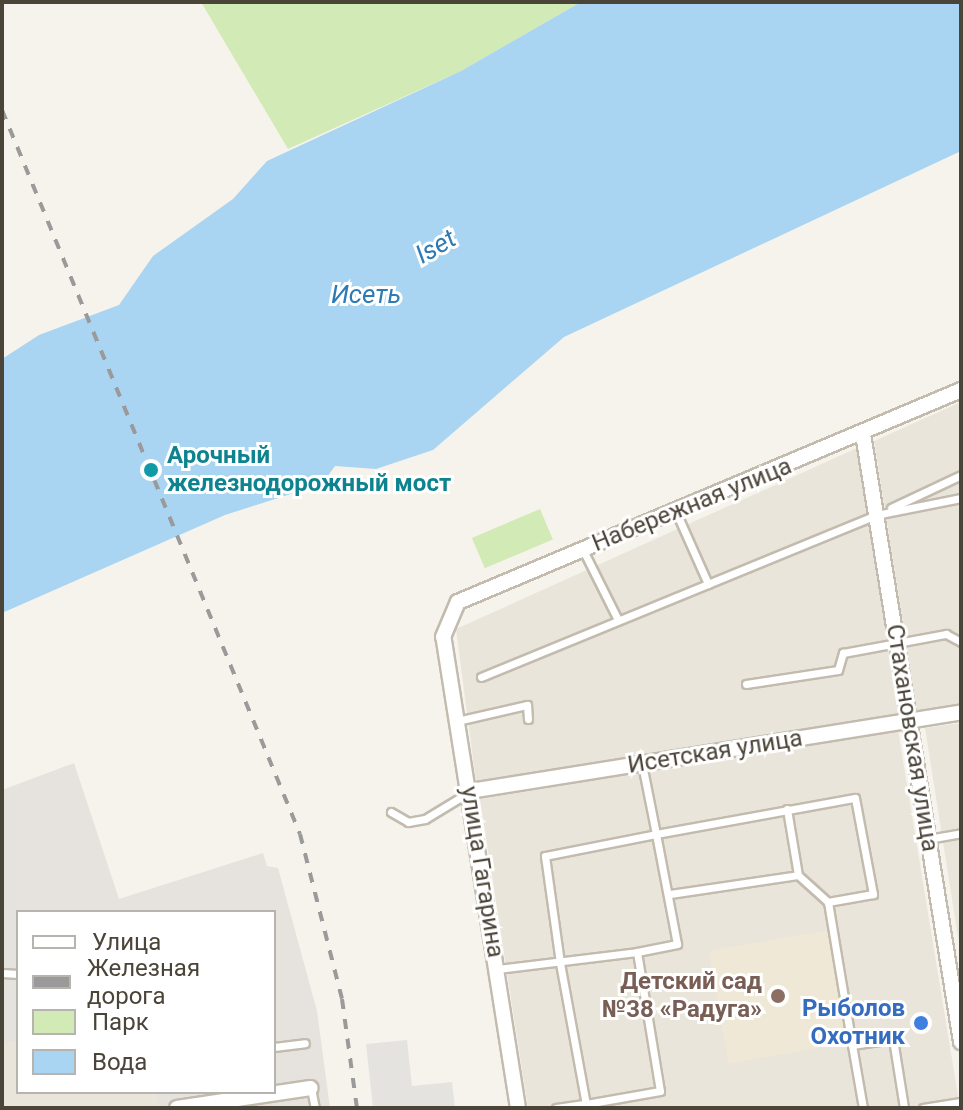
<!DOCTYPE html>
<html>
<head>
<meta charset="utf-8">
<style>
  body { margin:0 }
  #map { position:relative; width:963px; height:1110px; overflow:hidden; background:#f6f3ec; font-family:Roboto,sans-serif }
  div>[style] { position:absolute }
  .residential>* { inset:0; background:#eae5da }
  .industrial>* { inset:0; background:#e6e2dd }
  .education>* { inset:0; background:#efe8d6; transform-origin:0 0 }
  .green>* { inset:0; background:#d2eab5; transform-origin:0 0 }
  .parking>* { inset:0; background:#e5e3e0 }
  .water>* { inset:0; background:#a9d4f2 }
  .roads { filter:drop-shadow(2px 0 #c2bbae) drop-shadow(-2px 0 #c2bbae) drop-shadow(0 2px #c2bbae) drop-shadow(0 -2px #c2bbae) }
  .lane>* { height:7px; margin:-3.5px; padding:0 3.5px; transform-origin:3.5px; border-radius:3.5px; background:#fff }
  .street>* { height:14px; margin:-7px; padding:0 7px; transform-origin:7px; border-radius:7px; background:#fff }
  .rail>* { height:4px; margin-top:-2px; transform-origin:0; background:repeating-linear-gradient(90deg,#9a9a9a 0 10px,transparent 0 20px) }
  .dots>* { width:22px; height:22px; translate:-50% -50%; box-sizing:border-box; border:4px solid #fff; border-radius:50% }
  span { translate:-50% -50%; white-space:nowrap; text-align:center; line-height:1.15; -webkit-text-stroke:6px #fff; paint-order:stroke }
  .culture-label { font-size:24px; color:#0d838f; font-weight:700 }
  .left { translate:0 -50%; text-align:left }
  .street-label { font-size:24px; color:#4b4439 }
  .education-label { font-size:24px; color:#785e54; font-weight:700 }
  .right { translate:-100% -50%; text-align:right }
  .shop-label { font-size:24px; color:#366cbe; font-weight:700 }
  .water-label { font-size:26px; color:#2e7ab2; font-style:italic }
  .frame { position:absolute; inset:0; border:4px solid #4b4439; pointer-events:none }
  .legend { position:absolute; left:16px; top:910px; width:260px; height:184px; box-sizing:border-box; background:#fff; border:2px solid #b7b4b0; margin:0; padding:10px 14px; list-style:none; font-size:24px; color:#4b4439 }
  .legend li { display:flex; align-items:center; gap:16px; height:40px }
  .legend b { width:40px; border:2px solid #b7b4b0 }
</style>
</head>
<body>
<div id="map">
  <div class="residential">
    <i style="clip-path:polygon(961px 402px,961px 705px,917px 711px,874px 441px)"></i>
    <i style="clip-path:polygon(857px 448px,902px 714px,476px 782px,456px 629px)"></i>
    <i style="clip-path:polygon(961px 723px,961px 956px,925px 728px)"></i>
    <i style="clip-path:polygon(898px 730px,960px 1108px,528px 1108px,480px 799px)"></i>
    <i style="clip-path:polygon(18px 1041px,18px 1092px,155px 1092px,158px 1108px,2px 1108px,2px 1044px)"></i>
  </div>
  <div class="industrial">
    <i style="clip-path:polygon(74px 763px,119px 899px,263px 853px,267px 866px,278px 868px,317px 1011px,330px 1108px,158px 1108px,155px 1092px,274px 1092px,274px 912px,18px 912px,18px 1041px,2px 1044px,2px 790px)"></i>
  </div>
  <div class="education">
    <i style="left:829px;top:930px;width:114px;height:122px;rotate:80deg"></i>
  </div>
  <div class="green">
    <i style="clip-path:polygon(201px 2px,581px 2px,461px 71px,288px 149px)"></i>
    <i style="left:540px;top:509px;width:33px;height:74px;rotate:67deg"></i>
  </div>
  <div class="parking">
    <i style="clip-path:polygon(407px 1040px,412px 1086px,452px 1082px,455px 1108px,373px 1108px,366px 1044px)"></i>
  </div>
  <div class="water">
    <i style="clip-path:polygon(581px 2px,961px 2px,961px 151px,564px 337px,433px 450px,376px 469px,335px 466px,322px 484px,225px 515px,2px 613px,2px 359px,39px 335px,119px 305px,153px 256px,233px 199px,267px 161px,461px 71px)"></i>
  </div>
  <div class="roads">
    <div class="lane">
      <i style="left:891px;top:508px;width:77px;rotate:-25.2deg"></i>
      <i style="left:676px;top:512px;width:79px;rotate:66deg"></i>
      <i style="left:583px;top:550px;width:78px;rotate:63.4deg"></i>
      <i style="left:481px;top:677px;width:427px;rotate:-22.3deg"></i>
      <i style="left:876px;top:515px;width:87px;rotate:-11.3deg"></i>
      <i style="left:746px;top:684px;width:93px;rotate:-8.7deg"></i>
      <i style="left:838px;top:670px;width:18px;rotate:-74deg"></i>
      <i style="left:843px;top:653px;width:105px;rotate:-10.5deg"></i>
      <i style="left:946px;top:634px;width:17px;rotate:28deg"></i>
      <i style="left:457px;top:721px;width:72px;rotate:-12.9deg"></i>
      <i style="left:527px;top:705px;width:14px;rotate:86deg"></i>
      <i style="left:642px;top:764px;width:71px;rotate:78.7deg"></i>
      <i style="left:656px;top:834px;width:202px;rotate:-10.3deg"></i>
      <i style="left:855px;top:798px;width:98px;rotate:79.4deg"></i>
      <i style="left:873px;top:894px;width:46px;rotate:169.9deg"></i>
      <i style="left:828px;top:902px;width:145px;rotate:80.5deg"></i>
      <i style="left:391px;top:812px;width:20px;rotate:30deg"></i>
      <i style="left:408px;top:822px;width:17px;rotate:-10deg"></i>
      <i style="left:425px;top:819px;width:50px;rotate:-31.2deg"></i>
      <i style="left:928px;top:839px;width:34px;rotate:-10deg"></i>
      <i style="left:798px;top:875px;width:40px;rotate:42deg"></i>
      <i style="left:670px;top:894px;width:129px;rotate:-8.4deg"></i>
      <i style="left:798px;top:875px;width:67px;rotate:-99.5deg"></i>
      <i style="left:497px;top:969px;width:141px;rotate:-6.9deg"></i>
      <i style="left:2px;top:973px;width:16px;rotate:4deg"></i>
      <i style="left:274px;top:1047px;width:31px;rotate:-7deg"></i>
      <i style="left:311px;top:1088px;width:20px;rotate:79deg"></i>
      <i style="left:556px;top:1108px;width:30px;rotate:-8deg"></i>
      <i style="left:586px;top:1104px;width:75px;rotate:-10deg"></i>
      <i style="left:660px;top:1091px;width:141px;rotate:-99.4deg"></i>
      <i style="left:637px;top:952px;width:41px;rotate:-11.3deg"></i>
      <i style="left:677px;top:944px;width:112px;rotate:-100.8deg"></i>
      <i style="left:656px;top:834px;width:113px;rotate:168.8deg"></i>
      <i style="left:545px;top:856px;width:108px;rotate:82deg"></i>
      <i style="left:560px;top:963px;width:143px;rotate:79.6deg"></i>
      <i style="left:586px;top:1104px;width:4px;rotate:90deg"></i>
      <i style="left:863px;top:1108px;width:64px;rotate:-99.9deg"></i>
      <i style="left:852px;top:1045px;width:41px;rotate:-8.3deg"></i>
      <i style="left:893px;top:1039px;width:70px;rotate:80.9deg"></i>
      <i style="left:923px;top:1108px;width:38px;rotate:-9deg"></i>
    </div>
    <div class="street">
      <i style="left:863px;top:434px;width:616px;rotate:80.84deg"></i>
      <i style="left:470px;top:791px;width:497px;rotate:-9.1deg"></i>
      <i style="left:177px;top:1108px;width:135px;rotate:-8.5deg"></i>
      <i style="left:518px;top:1108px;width:477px;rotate:-99deg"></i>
      <i style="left:443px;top:637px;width:38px;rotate:-67deg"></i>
      <i style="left:458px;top:602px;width:546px;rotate:-22.85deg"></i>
    </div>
  </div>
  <div class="rail">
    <i style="left:2px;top:110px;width:783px;rotate:67.63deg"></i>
    <i style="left:300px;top:834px;width:170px;rotate:75.7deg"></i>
    <i style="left:342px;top:999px;width:110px;rotate:82.2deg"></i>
  </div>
  <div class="dots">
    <i style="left:151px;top:470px;background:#0f9aa8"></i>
    <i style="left:778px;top:996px;background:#8d6e63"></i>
    <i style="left:921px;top:1023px;background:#3f7fe0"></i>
  </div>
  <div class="culture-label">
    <span class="left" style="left:167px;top:470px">Арочный<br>железнодорожный мост</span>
  </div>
  <div class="street-label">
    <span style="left:692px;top:505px;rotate:-22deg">Набережная улица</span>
    <span style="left:912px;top:738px;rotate:81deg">Стахановская улица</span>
    <span style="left:715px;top:752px;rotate:-9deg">Исетская улица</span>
    <span style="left:482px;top:872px;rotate:81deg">улица Гагарина</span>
  </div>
  <div class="education-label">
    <span class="right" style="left:762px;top:996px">Детский сад<br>№38 «Радуга»</span>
  </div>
  <div class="shop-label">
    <span class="right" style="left:905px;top:1023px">Рыболов<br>Охотник</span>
  </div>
  <div class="water-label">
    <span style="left:436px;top:247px;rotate:-30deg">Iset</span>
    <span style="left:366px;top:295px">Исеть</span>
  </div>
  <div class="frame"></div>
  <ul class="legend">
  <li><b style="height:10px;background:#fff"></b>Улица</li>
  <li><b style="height:10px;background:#9a9a9a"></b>Железная дорога</li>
  <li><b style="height:22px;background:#d2eab5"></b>Парк</li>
  <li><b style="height:22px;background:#a9d4f2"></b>Вода</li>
  </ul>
</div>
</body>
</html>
